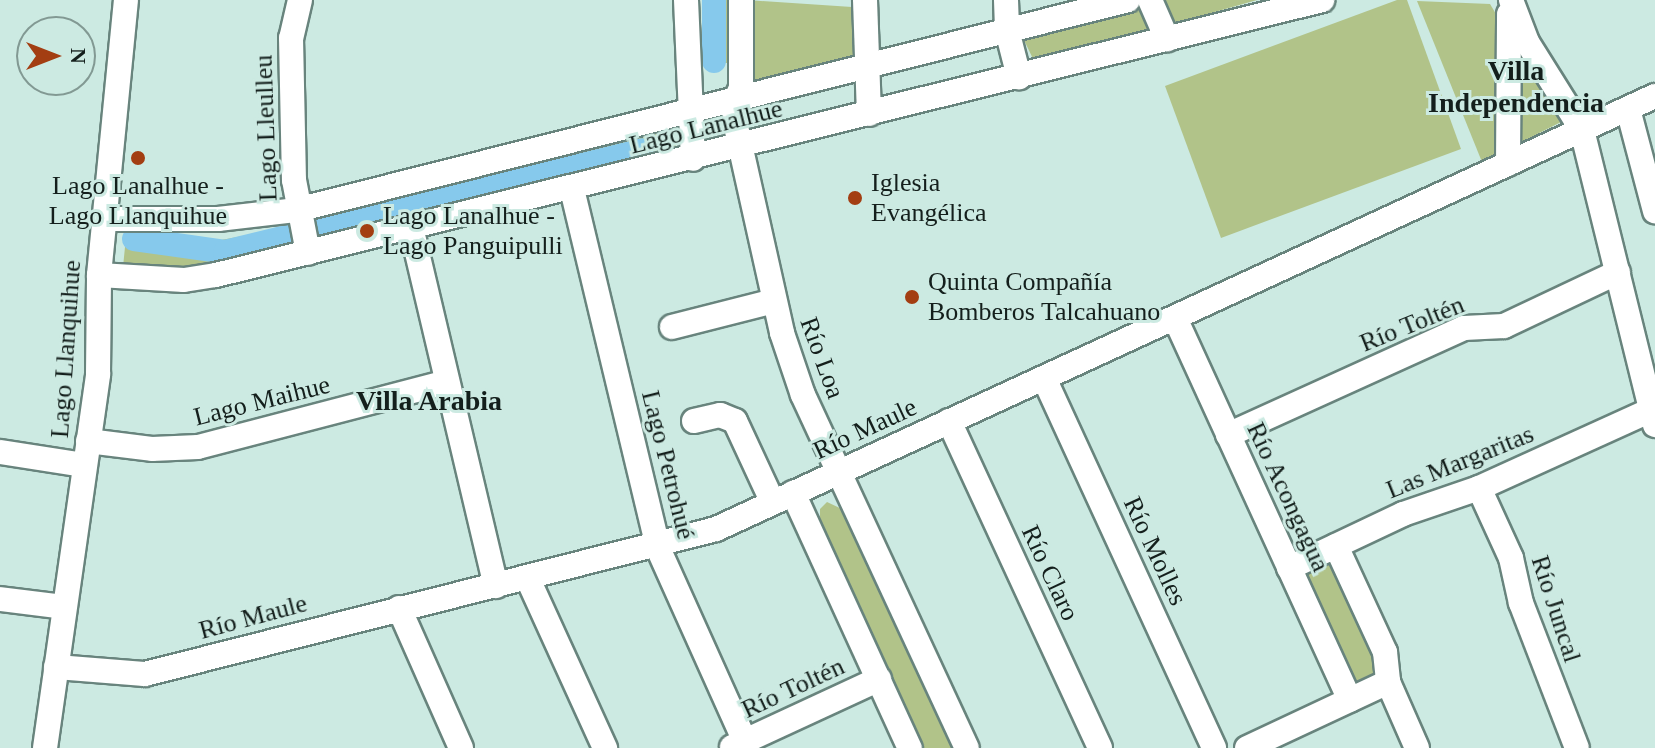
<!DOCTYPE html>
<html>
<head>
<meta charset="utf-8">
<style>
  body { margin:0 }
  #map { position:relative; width:1655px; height:748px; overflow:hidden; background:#cceae2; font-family:Georgia,serif }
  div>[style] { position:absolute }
  .green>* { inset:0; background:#b1c389; transform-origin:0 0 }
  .canal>* { height:24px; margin:-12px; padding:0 12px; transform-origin:12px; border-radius:12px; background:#86c9ec }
  .roads { filter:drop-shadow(2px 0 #68847d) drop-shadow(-2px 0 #68847d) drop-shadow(0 2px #68847d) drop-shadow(0 -2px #68847d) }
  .minor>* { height:24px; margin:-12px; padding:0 12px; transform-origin:12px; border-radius:12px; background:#fff }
  .dots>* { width:22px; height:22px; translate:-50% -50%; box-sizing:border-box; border:4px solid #cceae2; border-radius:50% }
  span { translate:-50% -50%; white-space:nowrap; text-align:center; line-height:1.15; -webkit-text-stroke:6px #cceae2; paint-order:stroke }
  .street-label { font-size:26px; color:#141f1c }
  .poi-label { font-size:26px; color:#141f1c }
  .left { translate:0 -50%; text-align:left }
  .neighbourhood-label { font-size:28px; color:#141f1c; font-weight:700 }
  .north { position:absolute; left:16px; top:16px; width:80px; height:80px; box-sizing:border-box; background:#cceae2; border:2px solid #829993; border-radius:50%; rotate:90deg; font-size:22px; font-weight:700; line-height:32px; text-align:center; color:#141f1c }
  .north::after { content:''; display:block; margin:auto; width:28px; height:36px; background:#a33e12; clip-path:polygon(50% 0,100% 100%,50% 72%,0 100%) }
</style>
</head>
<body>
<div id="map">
  <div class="green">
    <i style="left:709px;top:0;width:33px;height:63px"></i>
    <i style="clip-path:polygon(747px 0,852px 7px,859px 61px,753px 90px)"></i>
    <i style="clip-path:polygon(1150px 0,1257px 0,1035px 63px,1023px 38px)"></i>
    <i style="clip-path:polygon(1397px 0,1407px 0,1461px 149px,1221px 238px,1165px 86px)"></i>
    <i style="clip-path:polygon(1417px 1px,1490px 4px,1561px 122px,1482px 162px)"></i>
    <i style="clip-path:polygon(674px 127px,676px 147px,277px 250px,184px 268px,123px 267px,126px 237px,221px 240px,330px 220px)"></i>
    <i style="clip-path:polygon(827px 502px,844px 510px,953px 748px,922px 748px,820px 525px,820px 509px)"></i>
    <i style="clip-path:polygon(1326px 563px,1334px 564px,1378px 658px,1373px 674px,1357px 684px,1303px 575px)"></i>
  </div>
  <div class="canal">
    <i style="left:714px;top:0;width:61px;rotate:90deg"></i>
    <i style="left:134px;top:239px;width:92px;rotate:8.1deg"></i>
    <i style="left:225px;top:252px;width:430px;rotate:-13.7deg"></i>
  </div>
  <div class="roads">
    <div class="minor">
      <i style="left:300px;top:0;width:39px;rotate:103deg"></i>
      <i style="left:291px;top:38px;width:142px;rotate:88.8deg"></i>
      <i style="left:294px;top:180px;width:74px;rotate:79.1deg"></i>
      <i style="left:686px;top:0;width:159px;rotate:87.5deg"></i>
      <i style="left:741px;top:0;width:88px;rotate:90deg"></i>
      <i style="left:741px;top:88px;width:17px;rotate:115deg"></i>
      <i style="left:734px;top:103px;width:19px;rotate:87deg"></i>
      <i style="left:735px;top:122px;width:216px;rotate:77.4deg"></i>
      <i style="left:782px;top:333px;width:65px;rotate:71.3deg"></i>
      <i style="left:803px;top:395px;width:389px;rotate:65.1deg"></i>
      <i style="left:865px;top:0;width:114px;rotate:88deg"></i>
      <i style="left:1006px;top:0;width:30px;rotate:88deg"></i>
      <i style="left:1007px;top:30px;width:49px;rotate:75.7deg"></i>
      <i style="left:1150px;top:0;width:43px;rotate:66.4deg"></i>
      <i style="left:1511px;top:0;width:45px;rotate:69.1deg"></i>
      <i style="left:1527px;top:42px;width:104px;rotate:58deg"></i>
      <i style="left:1582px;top:130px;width:304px;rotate:76.1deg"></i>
      <i style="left:1628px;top:109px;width:106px;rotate:75.2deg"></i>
      <i style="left:1508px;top:164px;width:150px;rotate:-89.6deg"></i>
      <i style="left:572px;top:189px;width:369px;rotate:76.5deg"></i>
      <i style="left:658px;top:548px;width:213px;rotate:65.8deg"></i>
      <i style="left:104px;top:219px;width:114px"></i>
      <i style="left:218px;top:219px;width:80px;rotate:-6.5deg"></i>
      <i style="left:297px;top:210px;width:857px;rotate:-14.18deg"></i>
      <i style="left:411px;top:227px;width:369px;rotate:76.7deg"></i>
      <i style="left:99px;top:275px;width:85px;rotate:3.4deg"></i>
      <i style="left:184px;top:280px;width:32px;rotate:-9deg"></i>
      <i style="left:216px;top:275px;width:1140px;rotate:-13.96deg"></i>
      <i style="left:1175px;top:318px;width:420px;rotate:65.4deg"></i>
      <i style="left:672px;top:327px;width:105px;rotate:-14.3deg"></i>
      <i style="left:1044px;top:378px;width:407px;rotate:65.3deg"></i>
      <i style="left:694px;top:421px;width:27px;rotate:-13deg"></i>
      <i style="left:720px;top:415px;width:16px;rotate:22deg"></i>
      <i style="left:735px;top:421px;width:90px;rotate:65.1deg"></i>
      <i style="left:949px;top:421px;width:360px;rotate:65.2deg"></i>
      <i style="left:1228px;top:435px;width:259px;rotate:-24.4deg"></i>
      <i style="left:1464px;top:328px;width:40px;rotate:-2.9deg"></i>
      <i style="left:1504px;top:326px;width:126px;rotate:-25.3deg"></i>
      <i style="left:88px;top:441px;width:64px;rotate:7.1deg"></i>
      <i style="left:152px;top:449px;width:46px;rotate:-2.5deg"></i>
      <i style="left:198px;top:447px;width:257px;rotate:-14.6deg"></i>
      <i style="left:0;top:452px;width:85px;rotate:8.8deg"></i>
      <i style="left:1479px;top:488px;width:77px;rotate:65.4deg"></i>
      <i style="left:1511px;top:558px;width:46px;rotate:77.5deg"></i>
      <i style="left:1521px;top:603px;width:155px;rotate:68.9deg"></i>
      <i style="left:793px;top:493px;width:281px;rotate:65.4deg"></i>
      <i style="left:1336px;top:546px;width:117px;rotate:65.2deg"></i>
      <i style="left:1385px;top:652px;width:30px;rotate:84deg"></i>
      <i style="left:1388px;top:682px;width:72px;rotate:66.3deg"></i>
      <i style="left:1289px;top:568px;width:126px;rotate:-25.3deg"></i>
      <i style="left:1403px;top:514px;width:80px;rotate:-18.9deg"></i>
      <i style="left:1479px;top:488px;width:189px;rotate:-24.4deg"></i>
      <i style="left:528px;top:579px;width:186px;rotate:65.5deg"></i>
      <i style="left:0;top:599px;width:64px;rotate:7.1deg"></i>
      <i style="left:399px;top:608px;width:153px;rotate:66.1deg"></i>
      <i style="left:56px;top:667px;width:89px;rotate:4.5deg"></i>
      <i style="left:145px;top:674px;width:589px;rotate:-14.25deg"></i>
      <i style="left:716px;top:529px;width:1034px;rotate:-24.76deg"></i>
      <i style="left:732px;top:747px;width:162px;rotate:-24.8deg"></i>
      <i style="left:45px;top:748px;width:378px;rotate:-81.9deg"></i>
      <i style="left:98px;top:374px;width:99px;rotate:-89.4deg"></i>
      <i style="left:99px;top:275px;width:276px;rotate:-84.4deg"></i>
      <i style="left:1247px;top:748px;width:156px;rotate:-25.1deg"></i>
    </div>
  </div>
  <div class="dots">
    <i style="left:138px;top:158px;background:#a33e12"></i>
    <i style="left:855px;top:198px;background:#a33e12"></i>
    <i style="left:367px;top:231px;background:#a33e12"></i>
    <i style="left:912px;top:297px;background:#a33e12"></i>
  </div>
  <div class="street-label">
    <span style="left:706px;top:127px;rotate:-14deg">Lago Lanalhue</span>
    <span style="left:266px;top:128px;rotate:-92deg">Lago Lleulleu</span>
    <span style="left:1412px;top:324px;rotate:-22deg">Río Toltén</span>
    <span style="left:66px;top:349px;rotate:-86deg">Lago Llanquihue</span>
    <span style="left:822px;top:358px;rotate:70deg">Río Loa</span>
    <span style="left:262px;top:401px;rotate:-14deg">Lago Maihue</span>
    <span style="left:865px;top:429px;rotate:-25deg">Río Maule</span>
    <span style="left:1460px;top:462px;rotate:-22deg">Las Margaritas</span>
    <span style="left:668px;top:465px;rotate:76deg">Lago Petrohué</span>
    <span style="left:1288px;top:497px;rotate:65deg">Río Acongagua</span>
    <span style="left:1155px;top:551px;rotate:65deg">Río Molles</span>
    <span style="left:1050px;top:573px;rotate:65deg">Río Claro</span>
    <span style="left:1556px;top:609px;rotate:72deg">Río Juncal</span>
    <span style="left:253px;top:617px;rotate:-15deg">Río Maule</span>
    <span style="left:793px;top:688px;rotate:-25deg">Río Toltén</span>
  </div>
  <div class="poi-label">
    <span class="left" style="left:871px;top:198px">Iglesia<br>Evangélica</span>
    <span style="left:138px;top:201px">Lago Lanalhue -<br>Lago Llanquihue</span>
    <span class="left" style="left:383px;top:231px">Lago Lanalhue -<br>Lago Panguipulli</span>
    <span class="left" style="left:928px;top:297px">Quinta Compañía<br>Bomberos Talcahuano</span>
  </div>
  <div class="neighbourhood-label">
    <span style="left:1516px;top:87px">Villa<br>Independencia</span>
    <span style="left:429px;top:401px">Villa Arabia</span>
  </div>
  <div class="north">N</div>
</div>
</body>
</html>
